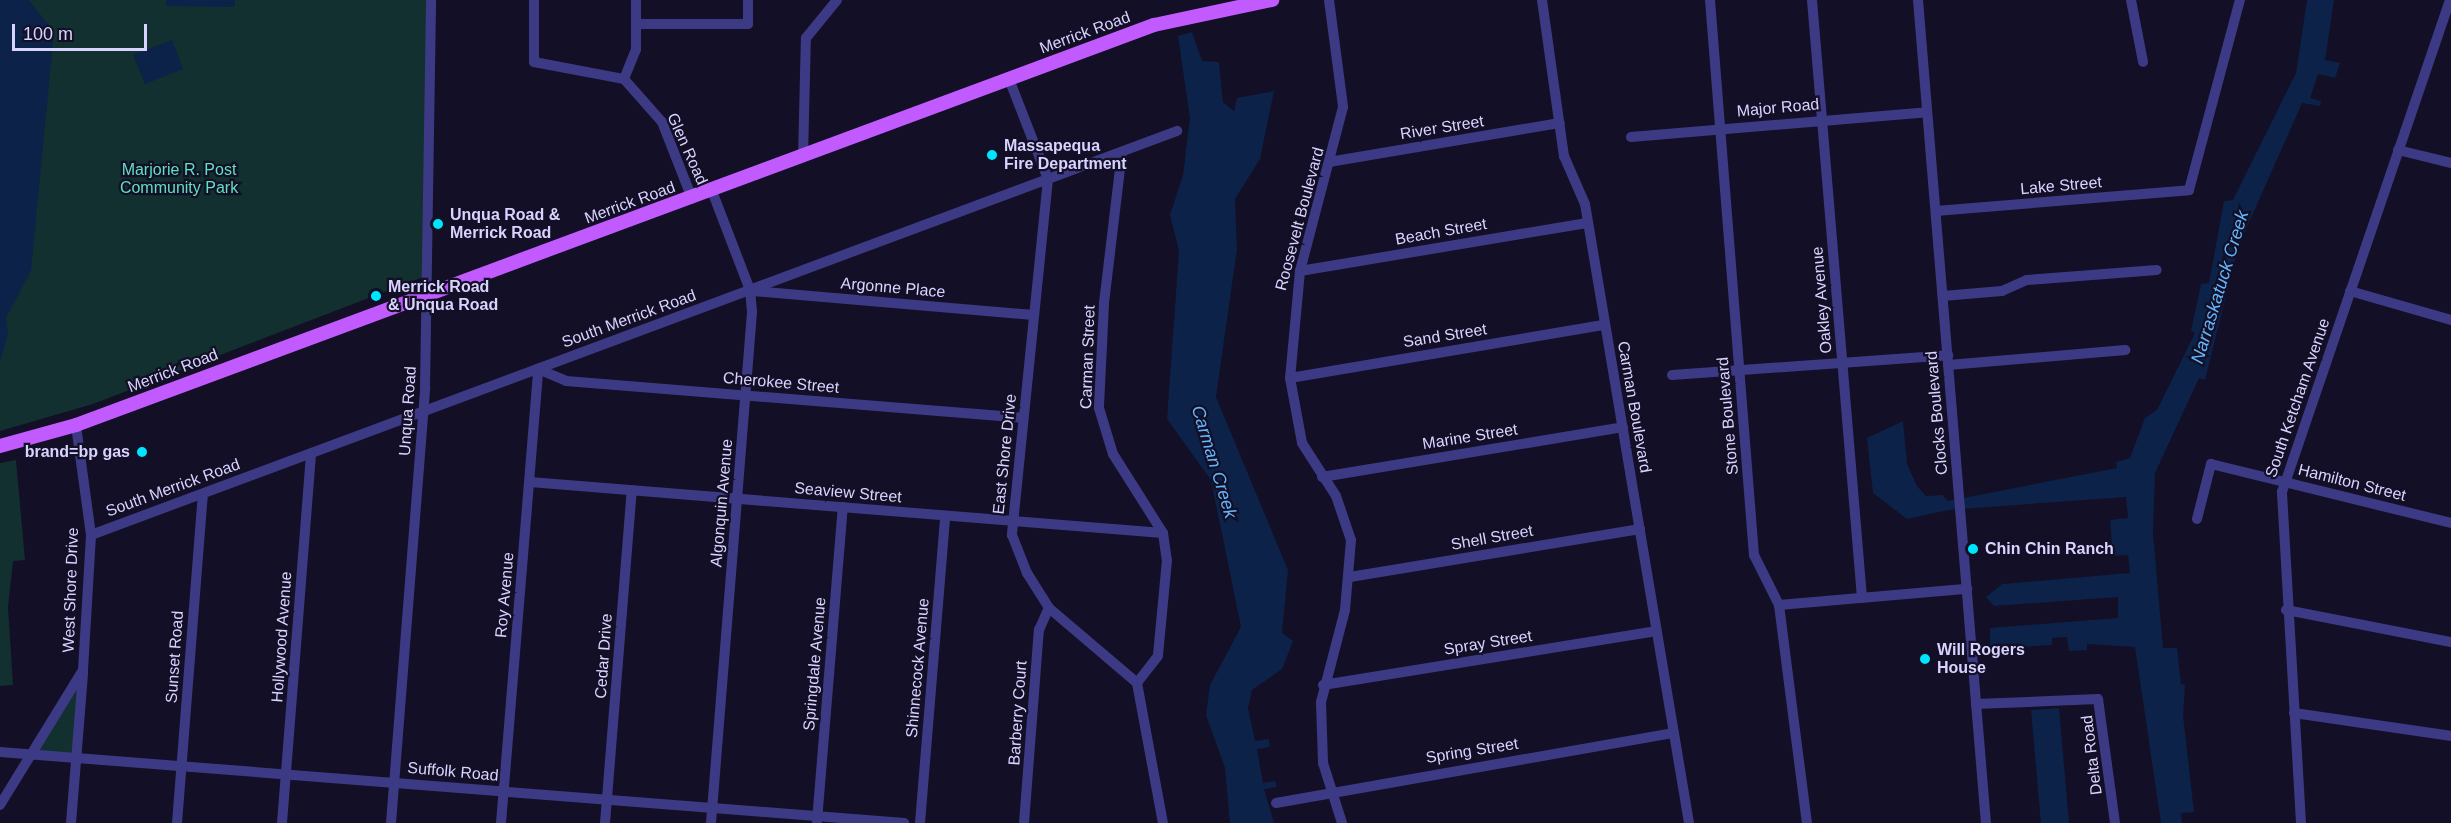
<!DOCTYPE html>
<html>
<head>
<meta charset="utf-8">
<style>
	body { margin:0 }
	#map { position:relative; width:2451px; height:823px; overflow:hidden; background:#130f26; font-family:Helvetica,sans-serif }
	div>[style] { position:absolute }
	[style*='--x'] { left:calc(var(--x)*1px); top:calc(var(--y)*1px); width:calc(var(--w)*1px); rotate:calc(var(--a)*1deg) }
	.green>* { inset:0; background:#12302f }
	.water>* { inset:0; background:#0c2248 }
	.minor>* { height:10px; margin:-5px; padding:0 5px; transform-origin:5px; border-radius:5px; background:#3d3a85 }
	.major>* { height:14px; margin:-7px; padding:0 7px; transform-origin:7px; border-radius:7px; background:#c25bff }
	.dots>* { width:16px; height:16px; translate:-50% -50%; box-sizing:border-box; border:3px solid #130f26; border-radius:50% }
	span { translate:-50% -50%; white-space:nowrap; text-align:center; line-height:1.15; -webkit-text-stroke:4.5px #130f26; paint-order:stroke }
	.street-label { font-size:16px; color:#d9d4ff }
	.poi-label { font-size:16px; color:#d9d4ff; font-weight:700 }
	.left { translate:0 -50%; text-align:left }
	.right { translate:-100% -50%; text-align:right }
	.park-label { font-size:16px; color:#5fe0c0 }
	.water-label { font-size:18px; color:#62b6ff; font-style:italic }
	.scale { position:absolute; left:12px; top:24px; width:135px; height:27px; box-sizing:border-box; border:3px solid #d9d4ff; border-top:0; padding-left:8px; font-size:18px; line-height:21px; white-space:nowrap; color:#d9d4ff; -webkit-text-stroke:4px #130f26; paint-order:stroke }
</style>
</head>
<body>
<div id="map">
	<div class="green">
		<div style="clip-path:polygon(0 0,428px 0,426px 276px,93px 404px,0 431px)"></div>
		<div style="clip-path:polygon(16px 460px,25px 560px,13px 561px,8px 607px,13px 685px,0 686px,0 463px)"></div>
		<div style="clip-path:polygon(81px 678px,75px 755px,35px 752px)"></div>
	</div>
	<div class="water">
		<div style="clip-path:polygon(0 0,29px 0,54px 32px,31px 271px,6px 318px,8px 334px,0 362px)"></div>
		<div style="clip-path:polygon(166px 0,235px 0,235px 7px,166px 6px)"></div>
		<div style="clip-path:polygon(2307px 0,2334px 0,2325px 60px,2340px 63px,2335px 78px,2318px 74px,2310px 98px,2321px 101px,2320px 106px,2302px 103px,2238px 247px,2205px 380px,2199px 378px,2155px 473px,2153px 533px,2163px 648px,2177px 648px,2181px 684px,2185px 685px,2183px 715px,2194px 812px,2181px 813px,2182px 823px,2161px 823px,2135px 647px,2087px 644px,2087px 650px,2069px 651px,2067px 637px,2052px 638px,2052px 645px,1990px 649px,1990px 628px,2118px 618px,2118px 597px,1994px 606px,1986px 597px,2002px 584px,2130px 573px,2128px 555px,2113px 556px,2110px 520px,2128px 518px,2126px 497px,1948px 510px,1907px 519px,1873px 493px,1867px 438px,1903px 421px,1907px 464px,1917px 486px,1926px 496px,1942px 495px,1948px 501px,2117px 468px,2116px 462px,2130px 458px,2145px 418px,2157px 410px,2195px 333px,2191px 331px,2201px 284px,2209px 283px,2224px 201px,2233px 200px,2296px 73px)"></div>
		<div style="clip-path:polygon(1192px 32px,1202px 61px,1219px 62px,1223px 102px,1234px 111px,1237px 98px,1274px 91px,1260px 159px,1235px 199px,1237px 249px,1216px 397px,1288px 570px,1282px 633px,1293px 641px,1282px 669px,1252px 690px,1248px 708px,1255px 741px,1269px 739px,1270px 747px,1257px 749px,1263px 783px,1275px 781px,1277px 787px,1264px 789px,1274px 823px,1230px 823px,1225px 768px,1206px 715px,1210px 685px,1241px 627px,1211px 480px,1167px 419px,1179px 251px,1170px 215px,1183px 175px,1190px 118px,1178px 36px)"></div>
		<div style="clip-path:polygon(172px 40px,183px 69px,145px 84px,133px 55px)"></div>
		<div style="clip-path:polygon(2059px 708px,2069px 823px,2041px 823px,2031px 710px)"></div>
	</div>
	<div class="minor">
		<div style="--x:534;--y:0;--w:62;--a:90"></div>
		<div style="--x:534;--y:62;--w:92;--a:10.7"></div>
		<div style="--x:624;--y:79;--w:57;--a:48.5"></div>
		<div style="--x:662;--y:122;--w:82;--a:68.5"></div>
		<div style="--x:1329;--y:0;--w:108;--a:82.5"></div>
		<div style="--x:1343;--y:107;--w:170;--a:104.7"></div>
		<div style="--x:1300;--y:271;--w:107;--a:95.3"></div>
		<div style="--x:1290;--y:378;--w:66;--a:79.5"></div>
		<div style="--x:1302;--y:443;--w:63;--a:57.3"></div>
		<div style="--x:1336;--y:496;--w:46;--a:71.2"></div>
		<div style="--x:1351;--y:540;--w:70;--a:94.9"></div>
		<div style="--x:1345;--y:610;--w:95;--a:104.6"></div>
		<div style="--x:1321;--y:702;--w:61;--a:88.1"></div>
		<div style="--x:1323;--y:763;--w:63;--a:72.4"></div>
		<div style="--x:1542;--y:0;--w:158;--a:82"></div>
		<div style="--x:1564;--y:156;--w:52;--a:66.4"></div>
		<div style="--x:1585;--y:204;--w:628;--a:80.46"></div>
		<div style="--x:1710;--y:0;--w:557;--a:85.47"></div>
		<div style="--x:1754;--y:555;--w:56;--a:63.4"></div>
		<div style="--x:1779;--y:605;--w:220;--a:82.7"></div>
		<div style="--x:1812;--y:0;--w:600;--a:85.22"></div>
		<div style="--x:1918;--y:0;--w:826;--a:85.28"></div>
		<div style="--x:2131;--y:0;--w:63;--a:79"></div>
		<div style="--x:636;--y:24;--w:112;--a:0"></div>
		<div style="--x:748;--y:24;--w:24;--a:-90"></div>
		<div style="--x:624;--y:79;--w:32;--a:-68"></div>
		<div style="--x:636;--y:49;--w:49;--a:-90"></div>
		<div style="--x:1009;--y:79;--w:107;--a:68.7"></div>
		<div style="--x:1048;--y:179;--w:358;--a:95.8"></div>
		<div style="--x:1012;--y:535;--w:41;--a:68.5"></div>
		<div style="--x:1027;--y:573;--w:41;--a:57.8"></div>
		<div style="--x:1049;--y:608;--w:116;--a:40.4"></div>
		<div style="--x:1137;--y:683;--w:142;--a:79.5"></div>
		<div style="--x:1631;--y:137;--w:297;--a:-4.8"></div>
		<div style="--x:2398;--y:150;--w:55;--a:13.8"></div>
		<div style="--x:1122;--y:152;--w:153;--a:96.8"></div>
		<div style="--x:1104;--y:304;--w:104;--a:92.8"></div>
		<div style="--x:1099;--y:408;--w:48;--a:73.1"></div>
		<div style="--x:1113;--y:454;--w:93;--a:57.7"></div>
		<div style="--x:1163;--y:533;--w:27;--a:82"></div>
		<div style="--x:1167;--y:560;--w:96;--a:95.4"></div>
		<div style="--x:1158;--y:656;--w:34;--a:128"></div>
		<div style="--x:803;--y:157;--w:119;--a:-88.6"></div>
		<div style="--x:806;--y:38;--w:49;--a:-50.8"></div>
		<div style="--x:1329;--y:162;--w:234;--a:-9.6"></div>
		<div style="--x:1936;--y:211;--w:254;--a:-4.7"></div>
		<div style="--x:2189;--y:190;--w:197;--a:-75"></div>
		<div style="--x:1300;--y:271;--w:291;--a:-9.5"></div>
		<div style="--x:753;--y:291;--w:282;--a:4.9"></div>
		<div style="--x:2350;--y:291;--w:105;--a:16"></div>
		<div style="--x:1943;--y:296;--w:59;--a:-4.8"></div>
		<div style="--x:2002;--y:291;--w:27;--a:-24"></div>
		<div style="--x:2027;--y:280;--w:130;--a:-4.4"></div>
		<div style="--x:1948;--y:365;--w:178;--a:-4.8"></div>
		<div style="--x:1672;--y:375;--w:277;--a:-4.1"></div>
		<div style="--x:1290;--y:378;--w:319;--a:-9.6"></div>
		<div style="--x:1322;--y:477;--w:305;--a:-9.4"></div>
		<div style="--x:530;--y:482;--w:635;--a:4.61"></div>
		<div style="--x:2197;--y:519;--w:57;--a:-75.7"></div>
		<div style="--x:2211;--y:464;--w:247;--a:13.8"></div>
		<div style="--x:91;--y:535;--w:1159;--a:-20.41"></div>
		<div style="--x:1350;--y:577;--w:294;--a:-9.4"></div>
		<div style="--x:1779;--y:605;--w:189;--a:-4.9"></div>
		<div style="--x:2286;--y:610;--w:168;--a:11"></div>
		<div style="--x:1323;--y:685;--w:338;--a:-9.2"></div>
		<div style="--x:1976;--y:704;--w:122;--a:-2.3"></div>
		<div style="--x:2098;--y:699;--w:125;--a:82.2"></div>
		<div style="--x:2294;--y:713;--w:159;--a:8.3"></div>
		<div style="--x:0;--y:752;--w:907;--a:4.49"></div>
		<div style="--x:1276;--y:803;--w:404;--a:-10"></div>
		<div style="--x:0;--y:805;--w:158;--a:-58.4"></div>
		<div style="--x:83;--y:670;--w:135;--a:-86.6"></div>
		<div style="--x:91;--y:535;--w:111;--a:-97.8"></div>
		<div style="--x:817;--y:821;--w:315;--a:-85.3"></div>
		<div style="--x:71;--y:823;--w:150;--a:-85.4"></div>
		<div style="--x:177;--y:823;--w:330;--a:-85.5"></div>
		<div style="--x:282;--y:823;--w:371;--a:-85.5"></div>
		<div style="--x:391;--y:823;--w:437;--a:-85.5"></div>
		<div style="--x:425;--y:387;--w:387;--a:-89.1"></div>
		<div style="--x:501;--y:823;--w:456;--a:-85.3"></div>
		<div style="--x:538;--y:369;--w:30;--a:23"></div>
		<div style="--x:566;--y:381;--w:458;--a:4.6"></div>
		<div style="--x:605;--y:823;--w:334;--a:-85.4"></div>
		<div style="--x:711;--y:823;--w:513;--a:-85.41"></div>
		<div style="--x:752;--y:312;--w:22;--a:-95"></div>
		<div style="--x:750;--y:290;--w:106;--a:-111"></div>
		<div style="--x:920;--y:823;--w:308;--a:-85.3"></div>
		<div style="--x:1024;--y:823;--w:194;--a:-85.6"></div>
		<div style="--x:1039;--y:630;--w:24;--a:-66"></div>
		<div style="--x:2301;--y:823;--w:332;--a:-93.3"></div>
		<div style="--x:2282;--y:492;--w:520;--a:-71.15"></div>
	</div>
	<div class="major">
		<div style="--x:0;--y:446;--w:79;--a:-15.4"></div>
		<div style="--x:76;--y:425;--w:1150;--a:-20.36"></div>
		<div style="--x:1154;--y:25;--w:121;--a:-12"></div>
	</div>
	<div class="dots">
		<div style="left:992px;top:155px;background:#00e5ff"></div>
		<div style="left:438px;top:224px;background:#00e5ff"></div>
		<div style="left:376px;top:296px;background:#00e5ff"></div>
		<div style="left:142px;top:452px;background:#00e5ff"></div>
		<div style="left:1973px;top:549px;background:#00e5ff"></div>
		<div style="left:1925px;top:659px;background:#00e5ff"></div>
	</div>
	<div class="street-label">
		<span style="left:1085px;top:33px;rotate:-20deg">Merrick Road</span>
		<span style="left:1778px;top:108px;rotate:-5deg">Major Road</span>
		<span style="left:1442px;top:128px;rotate:-9deg">River Street</span>
		<span style="left:687px;top:149px;rotate:66deg">Glen Road</span>
		<span style="left:2061px;top:186px;rotate:-5deg">Lake Street</span>
		<span style="left:630px;top:203px;rotate:-20deg">Merrick Road</span>
		<span style="left:1300px;top:219px;rotate:-75deg">Roosevelt Boulevard</span>
		<span style="left:1441px;top:232px;rotate:-10deg">Beach Street</span>
		<span style="left:893px;top:288px;rotate:5deg">Argonne Place</span>
		<span style="left:1822px;top:300px;rotate:-95deg">Oakley Avenue</span>
		<span style="left:629px;top:319px;rotate:-20deg">South Merrick Road</span>
		<span style="left:1445px;top:336px;rotate:-9deg">Sand Street</span>
		<span style="left:1088px;top:357px;rotate:-88deg">Carman Street</span>
		<span style="left:173px;top:371px;rotate:-21deg">Merrick Road</span>
		<span style="left:781px;top:383px;rotate:5deg">Cherokee Street</span>
		<span style="left:2298px;top:398px;rotate:-71deg">South Ketcham Avenue</span>
		<span style="left:1634px;top:407px;rotate:80deg">Carman Boulevard</span>
		<span style="left:408px;top:411px;rotate:-86deg">Unqua Road</span>
		<span style="left:1937px;top:413px;rotate:-95deg">Clocks Boulevard</span>
		<span style="left:1728px;top:416px;rotate:-95deg">Stone Boulevard</span>
		<span style="left:1470px;top:437px;rotate:-9deg">Marine Street</span>
		<span style="left:1005px;top:454px;rotate:-84deg">East Shore Drive</span>
		<span style="left:2352px;top:483px;rotate:14deg">Hamilton Street</span>
		<span style="left:173px;top:488px;rotate:-20deg">South Merrick Road</span>
		<span style="left:848px;top:493px;rotate:5deg">Seaview Street</span>
		<span style="left:722px;top:503px;rotate:-85deg">Algonquin Avenue</span>
		<span style="left:1492px;top:538px;rotate:-10deg">Shell Street</span>
		<span style="left:71px;top:590px;rotate:-88deg">West Shore Drive</span>
		<span style="left:505px;top:595px;rotate:-85deg">Roy Avenue</span>
		<span style="left:282px;top:637px;rotate:-86deg">Hollywood Avenue</span>
		<span style="left:1488px;top:643px;rotate:-9deg">Spray Street</span>
		<span style="left:604px;top:656px;rotate:-86deg">Cedar Drive</span>
		<span style="left:175px;top:657px;rotate:-86deg">Sunset Road</span>
		<span style="left:815px;top:664px;rotate:-85deg">Springdale Avenue</span>
		<span style="left:918px;top:668px;rotate:-85deg">Shinnecock Avenue</span>
		<span style="left:1018px;top:713px;rotate:-86deg">Barberry Court</span>
		<span style="left:1472px;top:751px;rotate:-9deg">Spring Street</span>
		<span style="left:2092px;top:755px;rotate:-97deg">Delta Road</span>
		<span style="left:453px;top:772px;rotate:5deg">Suffolk Road</span>
	</div>
	<div class="poi-label">
		<span class="left" style="left:1004px;top:155px">Massapequa<br>Fire Department</span>
		<span class="left" style="left:450px;top:224px">Unqua Road &amp;<br>Merrick Road</span>
		<span class="left" style="left:388px;top:296px">Merrick Road<br>&amp; Unqua Road</span>
		<span class="right" style="left:130px;top:452px">brand=bp gas</span>
		<span class="left" style="left:1985px;top:549px">Chin Chin Ranch</span>
		<span class="left" style="left:1937px;top:659px">Will Rogers<br>House</span>
	</div>
	<div class="park-label">
		<span style="left:179px;top:179px">Marjorie R. Post<br>Community Park</span>
	</div>
	<div class="water-label">
		<span style="left:2220px;top:287px;rotate:-73deg">Narraskatuck Creek</span>
		<span style="left:1214px;top:462px;rotate:73deg">Carman Creek</span>
	</div>
	<div class="scale">100 m</div>
</div>
</body>
</html>
